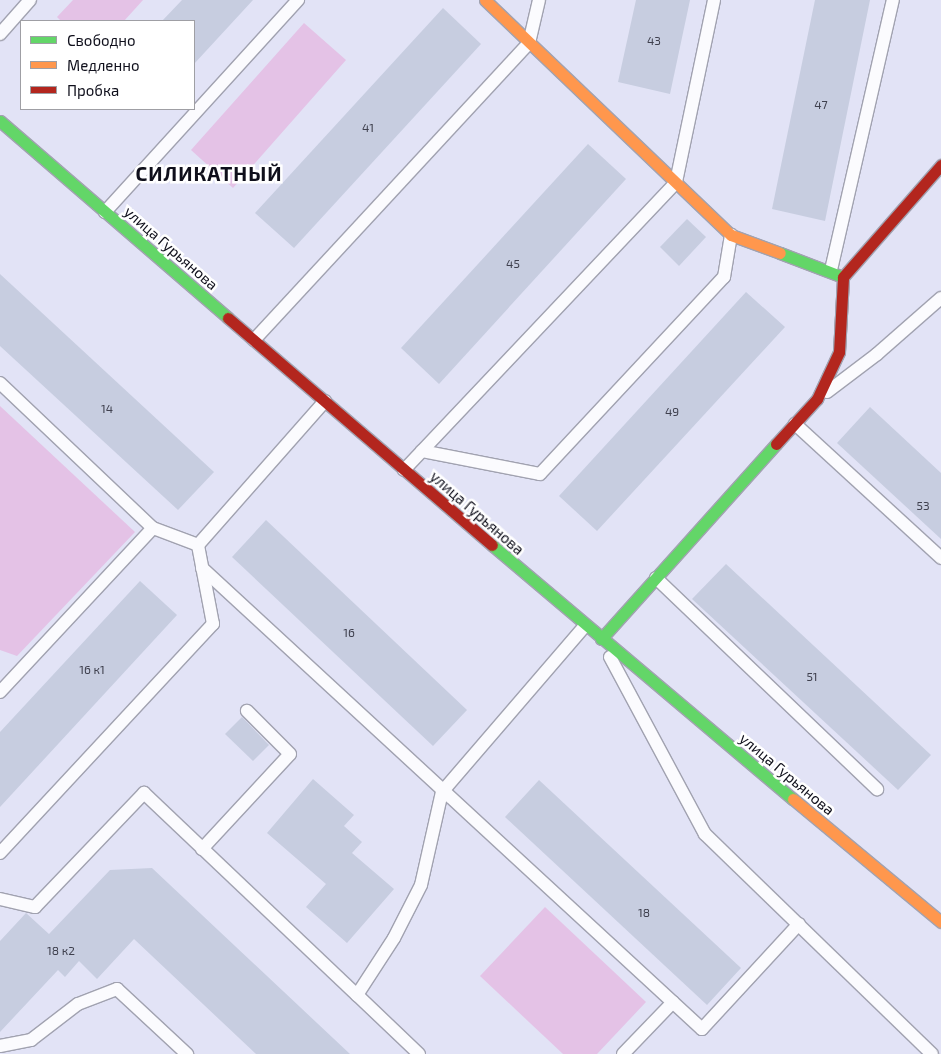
<!DOCTYPE html>
<html>
<head>
<meta charset="utf-8">
<style>
	body { margin:0 }
	#map { position:relative; width:941px; height:1054px; overflow:hidden; background:#e2e3f6; font-family:"Exo 2",sans-serif }
	div>[style] { position:absolute }
	[style*='--x'] { left:calc(var(--x)*1px); top:calc(var(--y)*1px); width:calc(var(--w)*1px); rotate:calc(var(--a)*1deg) }
	.green>* { inset:0; background:#e4c2e6 }
	.building>* { inset:0; background:#c7cde0 }
	.roads { filter:drop-shadow(1px 0 #a1a2b0) drop-shadow(-1px 0 #a1a2b0) drop-shadow(0 1px #a1a2b0) drop-shadow(0 -1px #a1a2b0) }
	.lane>* { height:12px; margin:-6px; padding:0 6px; transform-origin:6px; border-radius:6px; background:#fbfbfe }
	.fast>* { height:11px; margin:-5.5px; padding:0 5.5px; transform-origin:5.5px; border-radius:5.5px; background:#63d668 }
	.slow>* { height:11px; margin:-5.5px; padding:0 5.5px; transform-origin:5.5px; border-radius:5.5px; background:#ff974d }
	.jam>* { height:11px; margin:-5.5px; padding:0 5.5px; transform-origin:5.5px; border-radius:5.5px; background:#b3261e }
	span { translate:-50% -50%; white-space:nowrap; text-align:center; line-height:1.15; -webkit-text-stroke:5px #fff; paint-order:stroke }
	.number-label { font-size:12px; color:#3f404e }
	.number-label span { -webkit-text-stroke-width:0 }
	.street-label { font-size:15px; color:#0f0f1b }
	.district-label { font-size:20px; color:#0f0f1b; font-weight:700; letter-spacing:1px }
	.legend { position:absolute; left:20px; top:20px; width:175px; height:90px; box-sizing:border-box; background:#fff; border:1px solid #9f9fa4; margin:0; padding:6px 9px; list-style:none; font-size:15px; color:#0f0f1b }
	.legend li { display:flex; align-items:center; gap:10px; height:25px }
	.legend b { width:25px; border:1px solid #9f9fa4 }
</style>
</head>
<body>
<div id="map">
	<div class="green">
		<div style="clip-path:polygon(73px 0,143px 0,124px 21px,61px 21px,57px 17px)"></div>
		<div style="clip-path:polygon(304px 23px,346px 60px,233px 188px,191px 150px)"></div>
		<div style="clip-path:polygon(0 406px,135px 532px,17px 656px,0 650px)"></div>
		<div style="clip-path:polygon(545px 907px,646px 1002px,597px 1054px,563px 1054px,480px 976px)"></div>
	</div>
	<div class="building">
		<div style="clip-path:polygon(182px 0,253px 0,194px 64px,194px 21px,162px 21px)"></div>
		<div style="clip-path:polygon(636px 0,690px 0,670px 94px,618px 82px)"></div>
		<div style="clip-path:polygon(815px 0,870px 0,825px 221px,772px 209px)"></div>
		<div style="clip-path:polygon(443px 8px,481px 44px,294px 248px,255px 213px)"></div>
		<div style="clip-path:polygon(588px 144px,626px 179px,439px 384px,401px 348px)"></div>
		<div style="clip-path:polygon(687px 219px,706px 237px,679px 266px,660px 247px)"></div>
		<div style="clip-path:polygon(0 274px,214px 472px,178px 510px,0 346px)"></div>
		<div style="clip-path:polygon(746px 292px,785px 327px,597px 531px,559px 496px)"></div>
		<div style="clip-path:polygon(870px 407px,941px 473px,941px 539px,837px 443px)"></div>
		<div style="clip-path:polygon(266px 520px,467px 710px,433px 746px,232px 557px)"></div>
		<div style="clip-path:polygon(726px 564px,931px 755px,898px 790px,692px 599px)"></div>
		<div style="clip-path:polygon(140px 581px,177px 615px,0 807px,0 732px)"></div>
		<div style="clip-path:polygon(242px 717px,269px 745px,253px 761px,225px 734px)"></div>
		<div style="clip-path:polygon(313px 779px,354px 815px,344px 826px,362px 842px,352px 853px,394px 889px,347px 943px,306px 907px,326px 884px,267px 833px)"></div>
		<div style="clip-path:polygon(539px 780px,741px 968px,707px 1005px,505px 817px)"></div>
		<div style="clip-path:polygon(152px 868px,350px 1054px,256px 1054px,134px 939px,97px 979px,79px 961px,65px 977px,58px 970px,0 1032px,0 941px,26px 913px,49px 934px,110px 870px)"></div>
	</div>
	<div class="roads">
		<div class="lane">
			<div style="--x:0;--y:34;--w:45;--a:-48.6"></div>
			<div style="--x:105;--y:212;--w:287;--a:-47.7"></div>
			<div style="--x:831;--y:270;--w:277;--a:-77.1"></div>
			<div style="--x:254;--y:340;--w:405;--a:-47.2"></div>
			<div style="--x:529;--y:43;--w:44;--a:-76.9"></div>
			<div style="--x:0;--y:383;--w:211;--a:43.5"></div>
			<div style="--x:153;--y:528;--w:48;--a:20.7"></div>
			<div style="--x:198;--y:545;--w:192;--a:-48.6"></div>
			<div style="--x:827;--y:392;--w:63;--a:-37.2"></div>
			<div style="--x:877;--y:354;--w:85;--a:-41.2"></div>
			<div style="--x:795;--y:424;--w:198;--a:42.5"></div>
			<div style="--x:422;--y:451;--w:120;--a:11"></div>
			<div style="--x:540;--y:474;--w:270;--a:-47"></div>
			<div style="--x:724;--y:277;--w:43;--a:-80.5"></div>
			<div style="--x:404;--y:470;--w:396;--a:-46.6"></div>
			<div style="--x:676;--y:182;--w:186;--a:-78.2"></div>
			<div style="--x:202;--y:568;--w:680;--a:42.68"></div>
			<div style="--x:702;--y:1029;--w:143;--a:-47.3"></div>
			<div style="--x:656;--y:578;--w:306;--a:43.7"></div>
			<div style="--x:610;--y:657;--w:201;--a:61.8"></div>
			<div style="--x:705;--y:834;--w:316;--a:44.1"></div>
			<div style="--x:0;--y:692;--w:224;--a:-47"></div>
			<div style="--x:202;--y:849;--w:129;--a:-47.2"></div>
			<div style="--x:290;--y:754;--w:61;--a:-135"></div>
			<div style="--x:0;--y:853;--w:313;--a:-47.1"></div>
			<div style="--x:213;--y:624;--w:80;--a:-100.8"></div>
			<div style="--x:0;--y:899;--w:36;--a:13"></div>
			<div style="--x:35;--y:907;--w:158;--a:-46.3"></div>
			<div style="--x:144;--y:793;--w:294;--a:43.5"></div>
			<div style="--x:0;--y:1046;--w:32;--a:-11"></div>
			<div style="--x:31;--y:1040;--w:59;--a:-37.5"></div>
			<div style="--x:78;--y:1004;--w:42;--a:-21"></div>
			<div style="--x:117;--y:989;--w:96;--a:42.9"></div>
			<div style="--x:419;--y:1054;--w:86;--a:-136.4"></div>
			<div style="--x:357;--y:995;--w:68;--a:-57"></div>
			<div style="--x:394;--y:938;--w:59;--a:-63"></div>
			<div style="--x:421;--y:885;--w:95;--a:-77.3"></div>
			<div style="--x:442;--y:792;--w:219;--a:-49.3"></div>
			<div style="--x:623;--y:1054;--w:72;--a:-46.1"></div>
		</div>
		<div class="fast">
			<div style="--x:0;--y:121;--w:301;--a:40.8"></div>
			<div style="--x:780;--y:253;--w:67;--a:20.9"></div>
			<div style="--x:492;--y:545;--w:394;--a:40.2"></div>
			<div style="--x:601;--y:639;--w:262;--a:-48.1"></div>
		</div>
		<div class="slow">
			<div style="--x:485;--y:0;--w:340;--a:43.7"></div>
			<div style="--x:731;--y:235;--w:52;--a:20.2"></div>
			<div style="--x:793;--y:799;--w:192;--a:39.7"></div>
		</div>
		<div class="jam">
			<div style="--x:228;--y:318;--w:348;--a:40.7"></div>
			<div style="--x:776;--y:444;--w:61;--a:-47.7"></div>
			<div style="--x:817;--y:399;--w:52;--a:-64.9"></div>
			<div style="--x:839;--y:352;--w:75;--a:-86.9"></div>
			<div style="--x:843;--y:277;--w:149;--a:-48.8"></div>
		</div>
	</div>
	<div class="number-label">
		<span style="left:654px;top:41px">43</span>
		<span style="left:821px;top:105px">47</span>
		<span style="left:368px;top:128px">41</span>
		<span style="left:513px;top:264px">45</span>
		<span style="left:107px;top:409px">14</span>
		<span style="left:672px;top:412px">49</span>
		<span style="left:923px;top:506px">53</span>
		<span style="left:349px;top:633px">16</span>
		<span style="left:92px;top:670px">16 к1</span>
		<span style="left:812px;top:677px">51</span>
		<span style="left:644px;top:913px">18</span>
		<span style="left:61px;top:951px">18 к2</span>
	</div>
	<div class="street-label">
		<span style="left:171px;top:248px;rotate:41deg">улица Гурьянова</span>
		<span style="left:477px;top:513px;rotate:41deg">улица Гурьянова</span>
		<span style="left:787px;top:774px;rotate:40deg">улица Гурьянова</span>
	</div>
	<div class="district-label">
		<span style="left:209px;top:173px">СИЛИКАТНЫЙ</span>
	</div>
	<ul class="legend">
	<li><b style="height:6px;background:#63d668"></b>Свободно</li>
	<li><b style="height:6px;background:#ff974d"></b>Медленно</li>
	<li><b style="height:6px;background:#b3261e"></b>Пробка</li>
	</ul>
</div>
</body>
</html>
